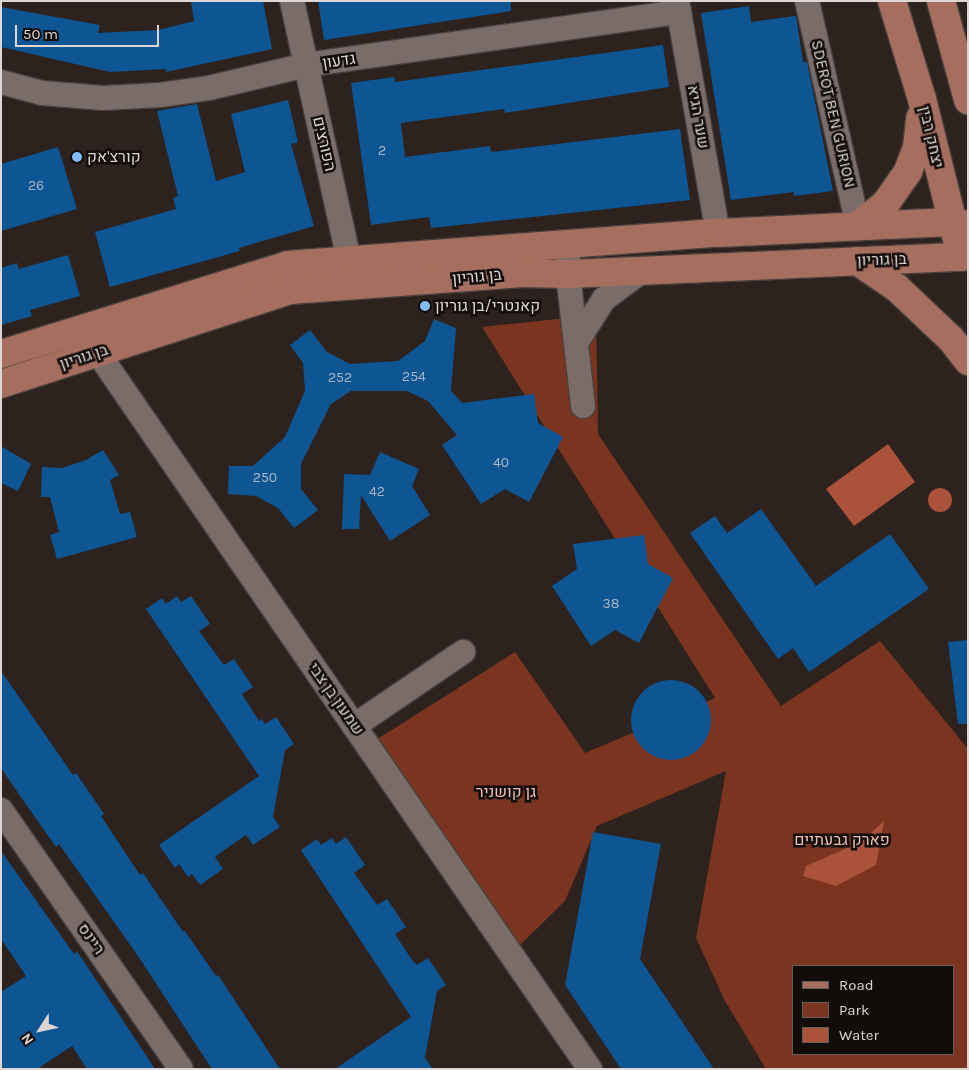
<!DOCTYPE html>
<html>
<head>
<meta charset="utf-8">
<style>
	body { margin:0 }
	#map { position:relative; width:969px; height:1070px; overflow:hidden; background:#2d221e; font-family:Karla,Heebo,sans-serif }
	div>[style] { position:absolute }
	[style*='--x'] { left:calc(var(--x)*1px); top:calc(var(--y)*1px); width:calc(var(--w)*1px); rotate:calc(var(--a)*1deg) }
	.green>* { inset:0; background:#7a3420 }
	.water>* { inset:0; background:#aa533a }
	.round { border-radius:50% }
	.building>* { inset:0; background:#0e5593 }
	.roads { filter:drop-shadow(1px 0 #49403d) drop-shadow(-1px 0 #49403d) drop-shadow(0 1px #49403d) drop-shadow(0 -1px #49403d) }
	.minor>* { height:24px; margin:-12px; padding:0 12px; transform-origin:12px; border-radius:12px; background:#7a6c68 }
	.major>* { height:28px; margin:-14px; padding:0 14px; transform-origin:14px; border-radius:14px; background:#a56e5e }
	.dots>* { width:14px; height:14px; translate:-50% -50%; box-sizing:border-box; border:2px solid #120c0b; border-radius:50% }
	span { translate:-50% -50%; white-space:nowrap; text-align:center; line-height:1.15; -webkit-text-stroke:5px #120c0b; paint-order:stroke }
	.number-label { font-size:14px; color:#aab6c3 }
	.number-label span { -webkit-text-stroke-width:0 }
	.street-label { font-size:16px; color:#ded6d3 }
	.poi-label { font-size:16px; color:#ded6d3 }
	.left { translate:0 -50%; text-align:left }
	.park-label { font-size:16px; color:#efbeb0 }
	.frame { position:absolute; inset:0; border:2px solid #ded6d3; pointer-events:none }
	.legend { position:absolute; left:792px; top:965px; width:162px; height:90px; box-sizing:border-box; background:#120c0b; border:1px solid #645d5b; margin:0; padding:6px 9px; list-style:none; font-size:15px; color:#ded6d3 }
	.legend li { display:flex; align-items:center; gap:10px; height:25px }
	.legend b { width:25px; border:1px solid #645d5b }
	.north { position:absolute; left:15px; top:1005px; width:50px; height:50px; -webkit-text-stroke:4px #120c0b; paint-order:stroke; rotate:235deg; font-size:14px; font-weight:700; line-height:20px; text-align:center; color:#ded6d3 }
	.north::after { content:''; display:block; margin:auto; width:18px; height:22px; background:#ded6d3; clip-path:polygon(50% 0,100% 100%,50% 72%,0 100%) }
	.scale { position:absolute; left:15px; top:25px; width:144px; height:22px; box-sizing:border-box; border:2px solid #ded6d3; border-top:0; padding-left:6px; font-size:15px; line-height:18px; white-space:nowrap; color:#ded6d3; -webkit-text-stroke:4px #120c0b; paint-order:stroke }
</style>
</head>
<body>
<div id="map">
	<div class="green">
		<div style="clip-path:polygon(evenodd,596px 315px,598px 434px,781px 706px,880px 641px,968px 749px,968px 1069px,766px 1069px,725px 1001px,696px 938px,726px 771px,597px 826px,565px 901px,512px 953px,368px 745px,515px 652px,585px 753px,715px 698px,482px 327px,596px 315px,793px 966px,953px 966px,953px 1054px,793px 1054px,793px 966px)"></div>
	</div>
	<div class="water">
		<div style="clip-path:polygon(888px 444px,915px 482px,854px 526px,826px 489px)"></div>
		<div class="round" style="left:928px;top:488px;width:24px;height:24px"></div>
		<div style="clip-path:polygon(884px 821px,876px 865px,836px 886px,803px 876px,806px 866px,861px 842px)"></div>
	</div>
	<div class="building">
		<div style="clip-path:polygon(191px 1px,263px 1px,272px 49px,166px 72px,166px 69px,110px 72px,1px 47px,1px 7px,100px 25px,98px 33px,158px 30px,194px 21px)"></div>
		<div style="clip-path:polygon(318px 1px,511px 1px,511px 11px,324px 40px)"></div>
		<div style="clip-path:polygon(749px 6px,751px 22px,796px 16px,803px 62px,807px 62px,833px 191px,794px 196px,794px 192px,731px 200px,701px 13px)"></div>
		<div style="clip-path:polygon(663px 45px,669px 87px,505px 113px,504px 109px,401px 123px,405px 157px,490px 146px,491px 152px,680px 129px,690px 200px,431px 228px,429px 217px,371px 225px,351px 83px,394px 77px,395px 82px)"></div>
		<div style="clip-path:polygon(288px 100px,298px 142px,291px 144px,314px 226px,239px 248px,240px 251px,110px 287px,95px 232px,176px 209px,173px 198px,178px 196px,157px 111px,197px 104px,216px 181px,245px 172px,231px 114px)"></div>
		<div style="clip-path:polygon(58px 147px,77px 209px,1px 231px,1px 164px)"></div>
		<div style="clip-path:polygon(68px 255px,80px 296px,30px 310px,32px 316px,1px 325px,1px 268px,17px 263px,19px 269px)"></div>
		<div style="clip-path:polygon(434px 319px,456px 328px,451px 391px,462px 403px,534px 394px,538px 423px,563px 437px,529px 502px,505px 489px,481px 504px,442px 445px,457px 435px,428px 401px,407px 391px,351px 391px,331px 404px,301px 464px,301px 489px,318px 510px,294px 528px,278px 508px,256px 496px,228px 494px,229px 466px,253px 466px,285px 437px,305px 391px,303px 363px,290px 345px,310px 330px,327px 352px,350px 364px,398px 361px,425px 341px)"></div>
		<div style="clip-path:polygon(1px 446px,31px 464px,18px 491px,1px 483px)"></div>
		<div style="clip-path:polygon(103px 450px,119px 475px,110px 480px,120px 514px,130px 512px,137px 537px,57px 559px,50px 535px,59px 532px,50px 497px,41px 497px,42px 467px,62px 468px,86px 460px)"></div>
		<div style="clip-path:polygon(380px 452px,419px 469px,412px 486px,430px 515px,390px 541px,361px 495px,359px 529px,342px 529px,344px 474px,370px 475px)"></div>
		<div style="clip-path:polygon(761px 509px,816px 586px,890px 534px,929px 589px,809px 672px,793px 648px,778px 659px,690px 533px,715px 516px,727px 533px)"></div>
		<div style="clip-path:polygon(644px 535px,648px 564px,673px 578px,639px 643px,615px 630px,591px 646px,552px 586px,577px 569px,573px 544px)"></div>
		<div style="clip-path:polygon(177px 596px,181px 602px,191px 596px,210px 624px,199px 631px,224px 665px,234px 659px,253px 687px,242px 694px,259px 721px,262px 719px,265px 724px,276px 717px,294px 744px,285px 750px,273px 817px,280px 827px,253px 845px,246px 835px,220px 853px,215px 857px,223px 869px,200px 885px,192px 874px,188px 877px,179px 864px,175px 868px,159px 845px,259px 776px,146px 609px,162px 598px,166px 604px)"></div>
		<div style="clip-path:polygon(968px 640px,968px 724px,958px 724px,948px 642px)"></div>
		<div style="clip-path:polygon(1px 671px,73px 775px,76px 773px,104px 814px,101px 816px,140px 875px,143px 873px,183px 932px,185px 931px,216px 976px,218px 975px,280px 1069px,212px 1069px,136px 953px,59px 844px,56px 847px,23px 800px,1px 768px)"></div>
		<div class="round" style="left:631px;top:680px;width:80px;height:80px"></div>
		<div style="clip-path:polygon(593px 832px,661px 844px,640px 959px,714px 1069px,621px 1069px,565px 985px)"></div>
		<div style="clip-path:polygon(346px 837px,365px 865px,354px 873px,377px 905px,387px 899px,406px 927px,395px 934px,412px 960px,417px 965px,428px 958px,446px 985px,437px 991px,425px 1058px,433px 1069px,335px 1069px,411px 1017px,301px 850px,317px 839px,321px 845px,332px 838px,336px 844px)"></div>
		<div style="clip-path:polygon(1px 851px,74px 954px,77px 951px,155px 1069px,87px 1069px,72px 1046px,37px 1069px,1px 1069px,1px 992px,26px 976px,1px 939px)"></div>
	</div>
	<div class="roads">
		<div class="minor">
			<div style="--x:292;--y:1;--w:284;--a:77.6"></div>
			<div style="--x:677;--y:1;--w:236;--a:80"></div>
			<div style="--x:807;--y:1;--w:231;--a:77.2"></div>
			<div style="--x:1;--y:82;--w:42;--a:15"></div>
			<div style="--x:42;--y:93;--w:61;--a:4.7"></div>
			<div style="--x:103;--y:98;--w:57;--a:-3"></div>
			<div style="--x:160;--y:95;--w:49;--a:-8.1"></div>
			<div style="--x:209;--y:88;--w:100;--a:-13.3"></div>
			<div style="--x:306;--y:65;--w:377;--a:-8.1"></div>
			<div style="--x:568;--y:245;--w:29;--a:90"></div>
			<div style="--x:568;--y:274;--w:133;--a:83.5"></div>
			<div style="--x:92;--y:337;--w:17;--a:69"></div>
			<div style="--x:98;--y:353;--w:869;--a:55.51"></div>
			<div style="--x:576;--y:343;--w:52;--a:-57.5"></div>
			<div style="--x:604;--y:299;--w:47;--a:-36.4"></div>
			<div style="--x:354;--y:726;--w:132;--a:-34.2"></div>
			<div style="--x:1;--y:810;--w:315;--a:55.2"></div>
		</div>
		<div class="major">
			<div style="--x:892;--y:1;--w:102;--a:73"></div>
			<div style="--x:922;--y:99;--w:144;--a:76"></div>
			<div style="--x:941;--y:1;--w:103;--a:74.7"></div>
			<div style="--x:858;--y:226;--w:36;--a:-39"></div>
			<div style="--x:886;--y:203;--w:39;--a:-55"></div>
			<div style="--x:908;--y:171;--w:25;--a:-69"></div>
			<div style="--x:917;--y:148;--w:30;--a:-84"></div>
			<div style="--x:857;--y:261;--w:48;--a:34"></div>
			<div style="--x:897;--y:288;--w:74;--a:43.4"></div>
			<div style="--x:951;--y:339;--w:28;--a:52"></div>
			<div style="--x:1;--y:354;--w:300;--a:-17.2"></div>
			<div style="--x:288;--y:265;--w:431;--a:-4.3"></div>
			<div style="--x:718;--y:233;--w:233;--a:-2.7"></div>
			<div style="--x:951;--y:222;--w:17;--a:10"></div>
			<div style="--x:1;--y:384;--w:304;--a:-18"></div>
			<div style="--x:290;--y:290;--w:233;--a:-4.2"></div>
			<div style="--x:522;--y:273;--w:46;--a:1.2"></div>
			<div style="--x:568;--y:274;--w:394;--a:-2.5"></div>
			<div style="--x:962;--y:257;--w:7;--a:-34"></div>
		</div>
	</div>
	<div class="dots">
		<div style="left:77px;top:157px;background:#82bcfa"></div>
		<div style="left:425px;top:306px;background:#82bcfa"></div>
	</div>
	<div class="number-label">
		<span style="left:382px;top:151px">2</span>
		<span style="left:36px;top:186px">26</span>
		<span style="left:414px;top:377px">254</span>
		<span style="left:340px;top:378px">252</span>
		<span style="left:501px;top:463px">40</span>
		<span style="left:265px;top:478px">250</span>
		<span style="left:377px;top:492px">42</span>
		<span style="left:611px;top:604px">38</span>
	</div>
	<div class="street-label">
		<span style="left:339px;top:61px;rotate:-8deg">גדעון</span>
		<span style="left:833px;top:114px;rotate:77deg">SDEROT BEN GURION</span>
		<span style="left:698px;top:117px;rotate:80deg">שער הגיא</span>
		<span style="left:931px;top:137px;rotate:77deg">יצחק רבין</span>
		<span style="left:324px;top:144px;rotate:77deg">הפורצים</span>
		<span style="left:882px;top:260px;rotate:-2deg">בן גוריון</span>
		<span style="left:477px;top:277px;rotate:-5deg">בן גוריון</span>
		<span style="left:84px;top:357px;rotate:-18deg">בן גוריון</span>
		<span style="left:336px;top:699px;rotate:55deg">שמעון בן צבי</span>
		<span style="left:91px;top:939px;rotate:55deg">ריינס</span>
	</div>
	<div class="poi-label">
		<span class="left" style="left:87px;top:157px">קורצ'אק</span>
		<span class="left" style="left:435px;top:306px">קאנטרי/בן גוריון</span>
	</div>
	<div class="park-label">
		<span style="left:506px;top:792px">גן קושניר</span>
		<span style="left:842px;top:840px">פארק גבעתיים</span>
	</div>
	<div class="frame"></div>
	<ul class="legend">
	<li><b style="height:6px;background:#a56e5e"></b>Road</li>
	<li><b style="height:14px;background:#7a3420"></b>Park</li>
	<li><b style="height:14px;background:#aa533a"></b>Water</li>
	</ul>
	<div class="north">N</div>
	<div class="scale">50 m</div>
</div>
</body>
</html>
